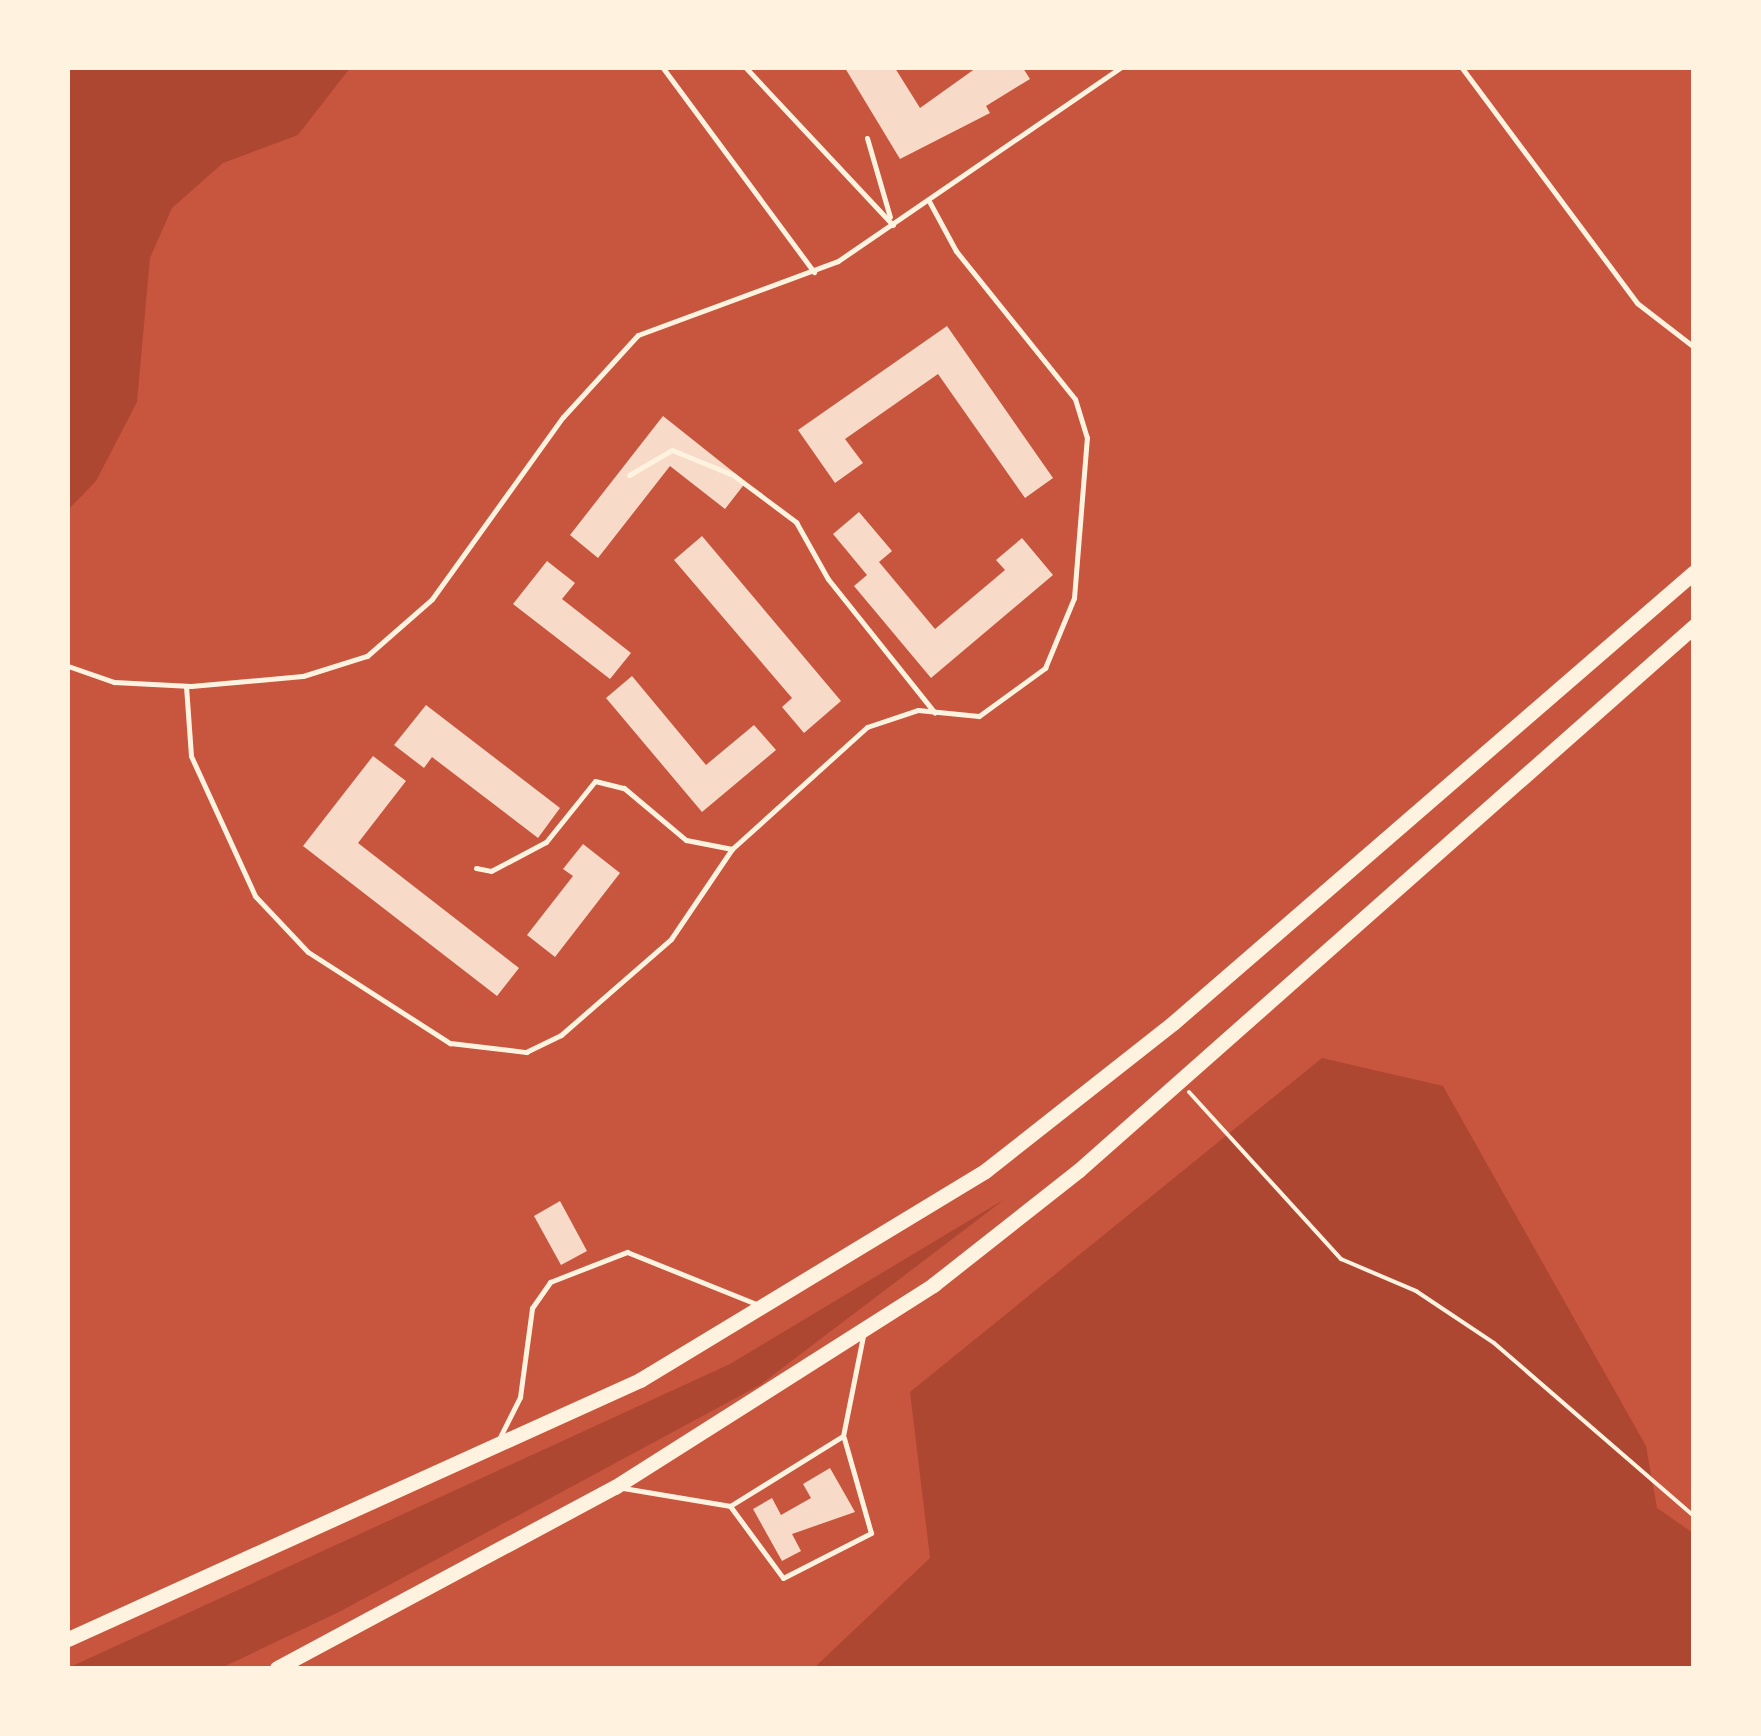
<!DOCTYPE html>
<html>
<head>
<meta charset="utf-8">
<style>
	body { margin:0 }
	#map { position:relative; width:1761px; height:1736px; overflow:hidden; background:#c8553d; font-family:Arial,sans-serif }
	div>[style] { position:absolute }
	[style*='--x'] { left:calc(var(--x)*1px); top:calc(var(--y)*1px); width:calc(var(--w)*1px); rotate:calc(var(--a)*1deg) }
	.green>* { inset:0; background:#ae4732 }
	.building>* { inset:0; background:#f7dbc8 }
	.path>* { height:4px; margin:-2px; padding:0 2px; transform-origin:2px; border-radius:2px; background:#fff3e0 }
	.service>* { height:5px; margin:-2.5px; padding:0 2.5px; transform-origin:2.5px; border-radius:2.5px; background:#fff3e0 }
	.primary>* { height:15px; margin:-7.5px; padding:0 7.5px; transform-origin:7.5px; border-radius:7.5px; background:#fff3e0 }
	span { translate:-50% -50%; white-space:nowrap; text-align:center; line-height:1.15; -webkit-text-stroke:8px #fff3e0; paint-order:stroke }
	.frame { position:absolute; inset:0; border:70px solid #fff3e0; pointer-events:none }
</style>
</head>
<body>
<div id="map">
	<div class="green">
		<div style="clip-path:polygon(68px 68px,350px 68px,298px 135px,223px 163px,172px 208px,150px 258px,137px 402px,96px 481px,68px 510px)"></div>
		<div style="clip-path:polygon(1322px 1058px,1443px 1086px,1646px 1446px,1657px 1508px,1693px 1533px,1693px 1668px,814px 1668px,930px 1558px,910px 1392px)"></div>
		<div style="clip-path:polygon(1005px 1199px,760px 1385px,339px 1612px,221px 1668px,68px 1668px,730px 1364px)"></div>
	</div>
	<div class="building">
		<div style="clip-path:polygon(845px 68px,895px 68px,920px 108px,976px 68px,1023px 68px,1030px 79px,986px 106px,990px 113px,900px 159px)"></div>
		<div style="clip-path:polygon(947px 326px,1053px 478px,1025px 498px,938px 374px,845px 439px,863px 463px,835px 483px,798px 430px)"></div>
		<div style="clip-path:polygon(663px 416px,746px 482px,725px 509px,670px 466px,598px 558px,570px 535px)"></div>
		<div style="clip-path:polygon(859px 512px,892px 551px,879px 562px,935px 629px,1005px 570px,996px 560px,1022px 538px,1053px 575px,931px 678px,854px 586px,867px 575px,833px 534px)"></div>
		<div style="clip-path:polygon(702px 536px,841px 701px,804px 733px,782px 707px,792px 698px,674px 560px)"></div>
		<div style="clip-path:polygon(547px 561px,575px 583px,562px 599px,631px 653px,610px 679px,513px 604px)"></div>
		<div style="clip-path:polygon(632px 676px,706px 765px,754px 725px,776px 750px,702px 812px,606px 698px)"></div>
		<div style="clip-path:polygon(426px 705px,560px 808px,538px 838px,432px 757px,424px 768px,394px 745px)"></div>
		<div style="clip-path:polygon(373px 756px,406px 781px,358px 843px,519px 968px,497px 996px,303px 846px)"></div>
		<div style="clip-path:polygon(583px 844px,620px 873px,555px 957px,527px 935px,573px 876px,563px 869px)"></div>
		<div style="clip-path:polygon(560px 1201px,587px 1251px,561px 1265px,534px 1216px)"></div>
		<div style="clip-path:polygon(830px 1468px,855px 1512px,792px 1534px,801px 1551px,782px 1561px,753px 1509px,772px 1498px,781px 1515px,811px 1498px,803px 1484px)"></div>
	</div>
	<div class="path">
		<div style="--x:1189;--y:1092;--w:226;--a:47.7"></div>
		<div style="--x:1341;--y:1259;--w:82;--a:23.1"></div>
		<div style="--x:1416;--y:1291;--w:94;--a:33.7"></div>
		<div style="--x:1494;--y:1343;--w:264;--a:40.9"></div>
	</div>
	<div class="service">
		<div style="--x:663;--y:68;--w:254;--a:53.5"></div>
		<div style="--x:746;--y:68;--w:215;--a:46.9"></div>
		<div style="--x:1462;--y:68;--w:293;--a:53.3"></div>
		<div style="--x:1637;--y:303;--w:72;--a:37.7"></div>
		<div style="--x:867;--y:138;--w:82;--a:73.8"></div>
		<div style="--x:629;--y:475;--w:50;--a:-30.2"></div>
		<div style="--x:672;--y:450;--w:66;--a:22.3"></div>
		<div style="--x:733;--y:475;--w:79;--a:36.7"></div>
		<div style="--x:796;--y:522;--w:65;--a:60.7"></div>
		<div style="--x:828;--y:579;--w:171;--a:51.4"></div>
		<div style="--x:68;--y:666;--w:49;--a:19.2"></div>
		<div style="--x:114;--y:682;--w:77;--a:3"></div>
		<div style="--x:191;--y:686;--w:112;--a:-5.1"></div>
		<div style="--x:303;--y:676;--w:67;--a:-17.4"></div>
		<div style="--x:367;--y:656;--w:86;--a:-41.2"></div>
		<div style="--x:432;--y:599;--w:224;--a:-54.3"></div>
		<div style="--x:563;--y:417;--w:111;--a:-47.6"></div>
		<div style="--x:638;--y:335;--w:213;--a:-20.3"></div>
		<div style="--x:838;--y:261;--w:342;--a:-34.4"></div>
		<div style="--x:186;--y:686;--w:70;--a:85.9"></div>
		<div style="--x:191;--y:756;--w:154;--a:65.4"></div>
		<div style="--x:255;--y:896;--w:77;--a:46.6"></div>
		<div style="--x:308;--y:952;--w:169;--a:32.7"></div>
		<div style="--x:450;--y:1043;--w:77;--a:6.8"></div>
		<div style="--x:526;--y:1052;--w:39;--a:-26"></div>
		<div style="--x:561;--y:1035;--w:146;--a:-41.1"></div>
		<div style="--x:671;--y:939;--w:109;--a:-55.9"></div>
		<div style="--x:476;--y:868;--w:15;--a:11"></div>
		<div style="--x:491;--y:871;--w:62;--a:-27.8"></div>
		<div style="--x:546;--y:842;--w:78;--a:-51.2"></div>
		<div style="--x:595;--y:781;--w:30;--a:14"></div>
		<div style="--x:624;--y:788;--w:81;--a:40"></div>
		<div style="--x:686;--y:840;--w:47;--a:11.1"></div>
		<div style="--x:732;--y:849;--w:182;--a:-42.1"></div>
		<div style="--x:867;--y:727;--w:54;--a:-18.4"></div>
		<div style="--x:918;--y:710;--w:61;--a:5.6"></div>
		<div style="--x:979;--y:716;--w:82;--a:-36"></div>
		<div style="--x:1045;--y:668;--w:76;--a:-67.5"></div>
		<div style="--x:1074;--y:598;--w:161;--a:-85.4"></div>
		<div style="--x:1087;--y:438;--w:41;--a:-107.1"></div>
		<div style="--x:1075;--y:399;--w:190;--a:-128.8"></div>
		<div style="--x:956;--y:251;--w:57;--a:-118.4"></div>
		<div style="--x:500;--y:1437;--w:45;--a:-63.4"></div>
		<div style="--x:520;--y:1397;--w:90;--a:-82.3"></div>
		<div style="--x:532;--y:1308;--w:32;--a:-55"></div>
		<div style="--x:550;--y:1282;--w:83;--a:-21.3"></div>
		<div style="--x:627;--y:1252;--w:142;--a:21.9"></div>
		<div style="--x:623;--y:1488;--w:109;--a:9.5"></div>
		<div style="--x:730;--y:1506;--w:133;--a:-31.8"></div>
		<div style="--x:843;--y:1436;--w:102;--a:-78.7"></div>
		<div style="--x:730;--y:1506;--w:89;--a:53.6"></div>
		<div style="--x:783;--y:1578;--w:99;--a:-27.1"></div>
		<div style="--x:871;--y:1533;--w:99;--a:-105.9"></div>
	</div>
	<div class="primary">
		<div style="--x:68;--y:1639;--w:628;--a:-24.36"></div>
		<div style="--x:640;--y:1380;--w:403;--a:-31.2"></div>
		<div style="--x:985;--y:1171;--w:239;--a:-38.2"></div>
		<div style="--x:1173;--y:1023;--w:689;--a:-40.88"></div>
		<div style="--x:277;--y:1668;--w:383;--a:-28.2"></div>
		<div style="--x:615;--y:1487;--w:377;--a:-32.4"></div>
		<div style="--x:933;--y:1285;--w:186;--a:-38.2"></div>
		<div style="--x:1079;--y:1170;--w:821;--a:-41.49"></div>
	</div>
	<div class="frame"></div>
</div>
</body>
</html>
